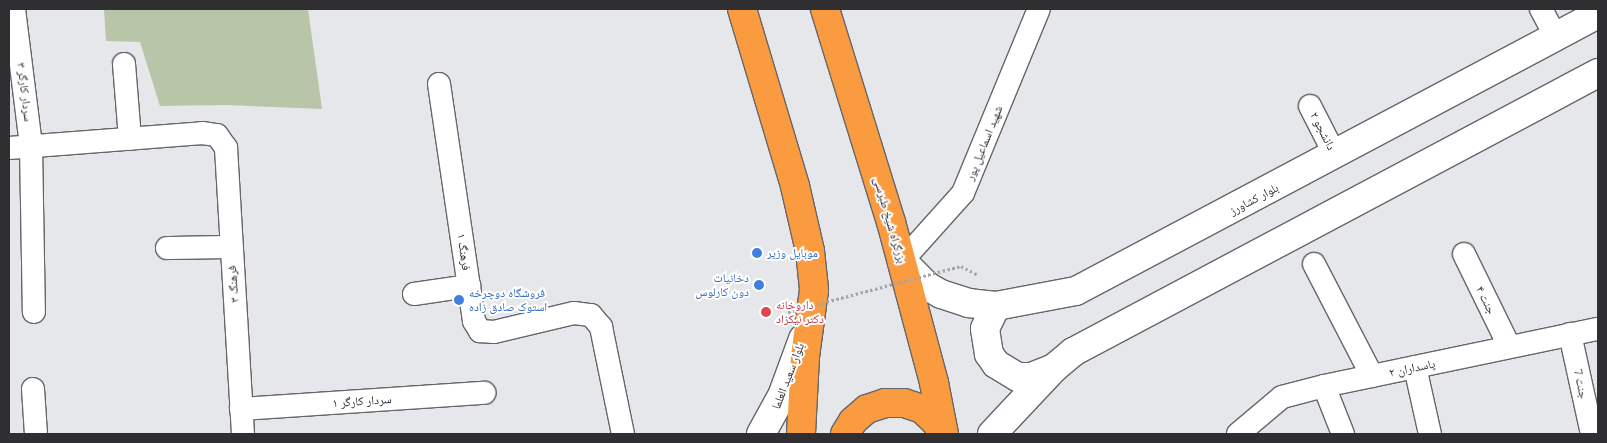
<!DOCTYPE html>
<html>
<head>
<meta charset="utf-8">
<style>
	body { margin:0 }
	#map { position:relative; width:1607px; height:443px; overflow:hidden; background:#e5e7eb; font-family:Lora,"Noto Naskh Arabic",serif }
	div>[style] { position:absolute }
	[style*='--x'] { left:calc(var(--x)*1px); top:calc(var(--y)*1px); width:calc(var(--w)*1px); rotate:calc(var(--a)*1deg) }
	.green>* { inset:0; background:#b9c5a8 }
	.path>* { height:3px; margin-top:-1.5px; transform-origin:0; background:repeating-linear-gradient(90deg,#a4a6a9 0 2.5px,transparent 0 5px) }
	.roads { filter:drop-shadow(1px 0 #65666a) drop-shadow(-1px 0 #65666a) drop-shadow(0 1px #65666a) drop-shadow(0 -1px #65666a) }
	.minor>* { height:22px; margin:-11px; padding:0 11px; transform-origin:11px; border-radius:11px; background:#fff }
	.secondary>* { height:28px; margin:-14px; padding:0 14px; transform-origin:14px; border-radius:14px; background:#fff }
	.trunk>* { height:28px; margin:-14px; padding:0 14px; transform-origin:14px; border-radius:14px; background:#fa9b40 }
	.path-bridge>* { height:3px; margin-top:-1.5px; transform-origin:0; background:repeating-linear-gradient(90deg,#a4a6a9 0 2.5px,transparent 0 5px) }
	.dots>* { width:14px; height:14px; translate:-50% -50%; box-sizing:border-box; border:2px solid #fff; border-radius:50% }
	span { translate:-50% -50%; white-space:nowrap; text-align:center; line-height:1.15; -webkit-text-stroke:4px #fff; paint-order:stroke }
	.street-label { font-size:12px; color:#2f2f31 }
	.shop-label { font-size:12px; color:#366cbe }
	.left { translate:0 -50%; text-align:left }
	.right { translate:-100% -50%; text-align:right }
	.health-label { font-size:12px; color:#be3a42 }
	.frame { position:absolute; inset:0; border:10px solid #2f2f31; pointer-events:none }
</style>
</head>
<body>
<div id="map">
	<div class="green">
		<div style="clip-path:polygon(104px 9px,308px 9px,322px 109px,226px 105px,160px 106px,140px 42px,106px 41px)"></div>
	</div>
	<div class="path">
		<div style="--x:961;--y:266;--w:19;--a:28"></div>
	</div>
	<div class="roads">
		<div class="minor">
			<div style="--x:14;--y:9;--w:138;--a:82.9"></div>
			<div style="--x:31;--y:146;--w:166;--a:89"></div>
			<div style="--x:1541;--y:9;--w:32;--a:62"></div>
			<div style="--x:124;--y:64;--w:75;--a:85.4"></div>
			<div style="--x:439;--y:84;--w:240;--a:81.6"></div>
			<div style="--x:474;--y:321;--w:12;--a:59"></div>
			<div style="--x:480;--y:331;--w:14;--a:4"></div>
			<div style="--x:494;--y:332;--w:82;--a:-13.4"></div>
			<div style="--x:574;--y:313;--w:17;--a:7"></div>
			<div style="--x:591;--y:315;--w:16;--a:50"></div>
			<div style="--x:601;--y:327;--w:109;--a:78.4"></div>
			<div style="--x:1310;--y:106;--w:55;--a:63"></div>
			<div style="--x:9;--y:148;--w:194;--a:-4.4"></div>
			<div style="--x:202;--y:133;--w:15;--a:8"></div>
			<div style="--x:217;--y:135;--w:16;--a:55"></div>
			<div style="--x:226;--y:148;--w:287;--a:86.6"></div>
			<div style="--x:167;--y:248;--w:63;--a:-0.9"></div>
			<div style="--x:1464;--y:254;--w:102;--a:63.9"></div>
			<div style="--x:902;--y:261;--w:91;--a:-48.1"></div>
			<div style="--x:963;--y:193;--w:199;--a:-67.6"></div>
			<div style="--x:1314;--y:264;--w:126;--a:62.6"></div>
			<div style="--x:414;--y:294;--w:56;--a:-8.3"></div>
			<div style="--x:1570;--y:334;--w:102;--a:77.6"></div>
			<div style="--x:1415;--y:367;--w:69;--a:77.4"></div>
			<div style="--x:1324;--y:386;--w:52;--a:68.4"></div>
			<div style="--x:33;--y:389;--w:45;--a:86.2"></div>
			<div style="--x:241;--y:409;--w:244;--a:-3.8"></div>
			<div style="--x:1238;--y:434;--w:57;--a:-40.1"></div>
			<div style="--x:1282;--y:397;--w:43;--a:-14.7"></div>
			<div style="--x:1324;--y:386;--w:280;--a:-11.8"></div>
		</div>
		<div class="secondary">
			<div style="--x:902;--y:261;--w:35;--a:45"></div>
			<div style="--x:927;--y:286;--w:16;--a:30"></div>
			<div style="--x:941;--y:294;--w:28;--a:18"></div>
			<div style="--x:968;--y:303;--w:28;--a:6"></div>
			<div style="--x:996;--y:306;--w:81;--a:-10.6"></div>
			<div style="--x:1076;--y:291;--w:591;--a:-27.95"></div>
			<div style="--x:996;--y:306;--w:25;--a:116"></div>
			<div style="--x:985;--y:329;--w:25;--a:81"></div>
			<div style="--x:989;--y:354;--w:12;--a:55"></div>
			<div style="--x:996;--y:364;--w:26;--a:31"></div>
			<div style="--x:1018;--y:377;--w:13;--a:0"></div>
			<div style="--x:1031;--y:377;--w:22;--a:-21"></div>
			<div style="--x:761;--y:434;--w:43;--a:-61.1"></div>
			<div style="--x:782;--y:396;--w:61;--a:-69.8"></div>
			<div style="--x:992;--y:434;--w:91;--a:-46.8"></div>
			<div style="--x:1054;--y:368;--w:25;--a:-40"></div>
			<div style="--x:1073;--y:352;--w:595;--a:-27.99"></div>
		</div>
		<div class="trunk">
			<div style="--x:742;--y:9;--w:185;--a:73.3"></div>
			<div style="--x:795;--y:186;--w:67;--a:77"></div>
			<div style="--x:810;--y:251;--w:39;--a:84"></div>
			<div style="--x:814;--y:290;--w:68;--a:97.7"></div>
			<div style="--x:805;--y:357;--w:77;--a:93"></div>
			<div style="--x:825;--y:9;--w:223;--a:72.8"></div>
			<div style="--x:891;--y:222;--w:167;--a:75"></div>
			<div style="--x:934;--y:383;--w:52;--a:78.9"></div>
			<div style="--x:845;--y:434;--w:15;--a:-58"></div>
			<div style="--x:853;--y:421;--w:18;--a:-41"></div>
			<div style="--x:867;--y:409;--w:19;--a:-18"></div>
			<div style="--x:885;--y:403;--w:19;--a:0"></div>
			<div style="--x:904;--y:403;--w:19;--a:18"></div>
			<div style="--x:922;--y:409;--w:19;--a:43"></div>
			<div style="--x:936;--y:422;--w:14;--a:60"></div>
		</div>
	</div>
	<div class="path-bridge">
		<div style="--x:788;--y:312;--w:179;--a:-14.9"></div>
	</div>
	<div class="dots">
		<div style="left:757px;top:253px;background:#3f7fe0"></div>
		<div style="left:759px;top:285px;background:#3f7fe0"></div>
		<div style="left:459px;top:300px;background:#3f7fe0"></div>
		<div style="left:766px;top:312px;background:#e0444e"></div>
	</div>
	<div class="street-label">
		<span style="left:25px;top:92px;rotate:83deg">سردار کارگر ۳</span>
		<span style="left:1323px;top:131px;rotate:63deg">دانشجو ۲</span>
		<span style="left:984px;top:143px;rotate:-68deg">شهید اسماعیل پور</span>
		<span style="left:1254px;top:199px;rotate:-28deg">بلوار کشاورز</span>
		<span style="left:890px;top:220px;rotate:74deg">بزرگراه شیخ طبرسی</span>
		<span style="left:464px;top:252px;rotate:82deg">فرهنگ ۱</span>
		<span style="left:233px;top:284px;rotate:-94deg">فرهنگ ۳</span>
		<span style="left:1486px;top:300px;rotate:64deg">جنت ۴</span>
		<span style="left:1412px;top:368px;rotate:-12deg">پاسداران ۲</span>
		<span style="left:788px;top:376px;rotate:-69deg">بلوار سعید العلما</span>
		<span style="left:1581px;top:384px;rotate:78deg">جنت 7</span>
		<span style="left:362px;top:401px;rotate:-4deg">سردار کارگر ۱</span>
	</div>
	<div class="shop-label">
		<span class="left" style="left:767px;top:253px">موبایل وزیر</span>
		<span class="right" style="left:749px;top:285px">دخانیات<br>دون کارلوس</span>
		<span class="left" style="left:469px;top:300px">فروشگاه دوچرخه<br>استوک صادق زاده</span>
	</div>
	<div class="health-label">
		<span class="left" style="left:776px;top:312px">داروخانه<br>دکتر نیکزاد</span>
	</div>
	<div class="frame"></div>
</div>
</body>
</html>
